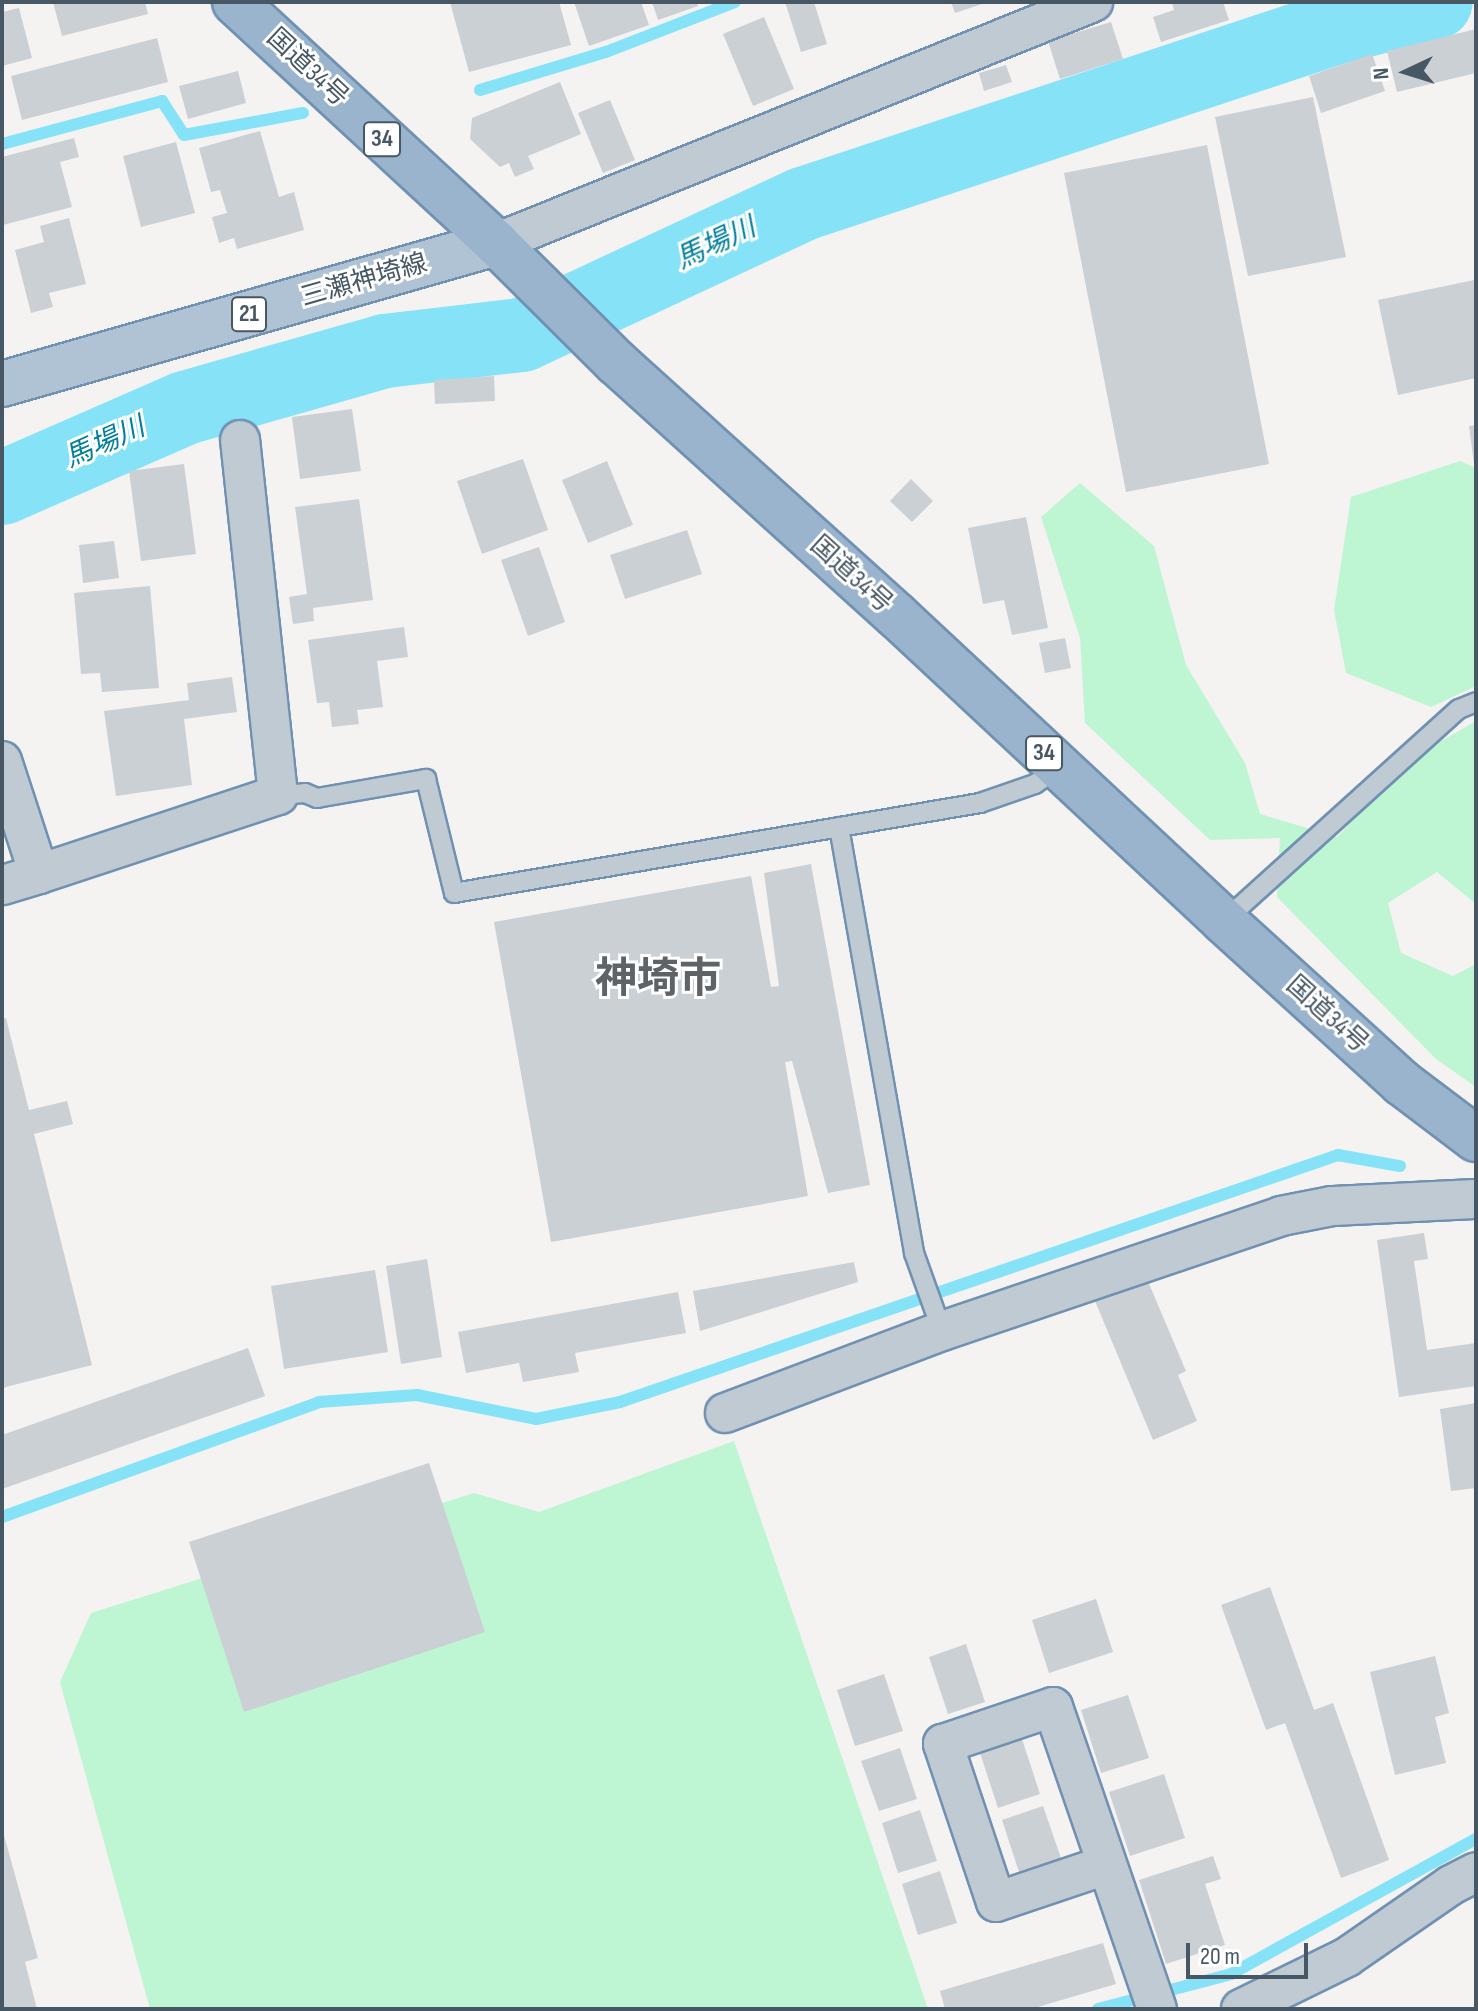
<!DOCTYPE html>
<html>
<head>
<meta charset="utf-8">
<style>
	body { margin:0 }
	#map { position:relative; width:1478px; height:2011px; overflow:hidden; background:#f5f2f2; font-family:"Sofia Sans Condensed","Noto Sans JP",sans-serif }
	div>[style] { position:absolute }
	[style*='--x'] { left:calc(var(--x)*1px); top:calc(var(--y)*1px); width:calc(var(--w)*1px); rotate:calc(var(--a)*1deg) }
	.green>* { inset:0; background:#bef5d2 }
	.stream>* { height:12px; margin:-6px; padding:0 6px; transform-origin:6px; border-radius:6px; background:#86e3f7 }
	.river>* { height:74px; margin:-37px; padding:0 37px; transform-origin:37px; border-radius:37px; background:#86e3f7 }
	.building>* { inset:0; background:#cbd0d5 }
	.roads { filter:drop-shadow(2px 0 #7091b2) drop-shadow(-2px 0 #7091b2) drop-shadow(0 2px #7091b2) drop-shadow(0 -2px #7091b2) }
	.service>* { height:18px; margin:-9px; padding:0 9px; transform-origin:9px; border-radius:9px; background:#bfcad3 }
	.minor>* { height:38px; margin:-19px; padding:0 19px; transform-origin:19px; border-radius:19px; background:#bfcad3 }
	.primary>* { height:44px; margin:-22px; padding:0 22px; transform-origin:22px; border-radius:22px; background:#b0c3d4 }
	.trunk>* { height:44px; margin:-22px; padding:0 22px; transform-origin:22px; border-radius:22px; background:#9ab4cd }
	span { translate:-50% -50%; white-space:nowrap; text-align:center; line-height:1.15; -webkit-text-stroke:6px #fff; paint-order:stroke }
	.shield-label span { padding:2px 6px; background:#fff; border:2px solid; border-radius:6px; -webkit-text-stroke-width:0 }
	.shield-label { font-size:24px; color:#475763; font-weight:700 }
	.street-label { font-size:26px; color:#475763 }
	.water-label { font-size:28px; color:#037f9b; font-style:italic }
	.town-label { font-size:42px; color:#5e6368; font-weight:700 }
	.frame { position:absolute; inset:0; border:4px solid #475763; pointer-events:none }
	.north { position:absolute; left:1366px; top:32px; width:80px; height:80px; -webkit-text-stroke:6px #fff; paint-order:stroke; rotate:266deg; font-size:22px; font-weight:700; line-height:32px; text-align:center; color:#475763 }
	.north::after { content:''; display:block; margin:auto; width:28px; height:36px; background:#475763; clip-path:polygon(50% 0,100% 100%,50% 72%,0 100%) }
	.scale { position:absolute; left:1186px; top:1943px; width:122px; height:36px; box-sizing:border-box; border:4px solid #475763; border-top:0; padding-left:10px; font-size:24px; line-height:28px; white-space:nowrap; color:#475763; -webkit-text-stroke:6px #fff; paint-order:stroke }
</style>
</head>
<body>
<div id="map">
	<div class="green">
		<div style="clip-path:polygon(1460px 461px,1476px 468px,1476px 686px,1431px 707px,1346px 673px,1334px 610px,1351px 497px)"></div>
		<div style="clip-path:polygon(1080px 483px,1154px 546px,1186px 665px,1245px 763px,1260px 814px,1337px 837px,1412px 758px,1476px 721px,1476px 904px,1437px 872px,1388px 903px,1401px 953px,1453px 976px,1476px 964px,1476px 1087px,1436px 1059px,1277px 897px,1280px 838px,1210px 840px,1085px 723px,1080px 638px,1041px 517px)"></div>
		<div style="clip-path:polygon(734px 1441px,928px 2009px,150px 2009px,60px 1682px,91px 1613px,474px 1493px,539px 1512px)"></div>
	</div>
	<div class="stream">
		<div style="--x:480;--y:90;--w:132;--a:-16.8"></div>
		<div style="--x:606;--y:52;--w:138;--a:-21.2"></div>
		<div style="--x:2;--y:144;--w:166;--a:-15"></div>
		<div style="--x:162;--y:101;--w:40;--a:57.1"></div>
		<div style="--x:184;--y:135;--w:121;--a:-10.5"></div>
		<div style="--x:2;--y:1517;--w:337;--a:-19.9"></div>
		<div style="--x:319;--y:1402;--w:98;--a:-4.1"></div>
		<div style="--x:417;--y:1395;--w:121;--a:11.4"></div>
		<div style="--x:536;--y:1419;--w:86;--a:-11.4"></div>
		<div style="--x:620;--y:1402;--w:759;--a:-18.98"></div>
		<div style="--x:1338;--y:1155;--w:63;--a:10.1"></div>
		<div style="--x:1098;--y:2009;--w:138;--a:-14.7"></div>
		<div style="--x:1231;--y:1974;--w:280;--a:-28.9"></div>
	</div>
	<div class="river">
		<div style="--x:2;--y:488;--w:200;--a:-23.6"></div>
		<div style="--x:185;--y:408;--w:208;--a:-15.9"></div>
		<div style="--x:385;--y:351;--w:138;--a:-6.7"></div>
		<div style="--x:522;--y:335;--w:310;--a:-25"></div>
		<div style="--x:803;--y:204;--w:556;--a:-18.34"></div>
		<div style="--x:1331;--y:29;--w:108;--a:-14.4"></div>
	</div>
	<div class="building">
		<div style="clip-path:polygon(53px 2px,145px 2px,148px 14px,62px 36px)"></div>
		<div style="clip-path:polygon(450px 2px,559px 2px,571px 45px,469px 72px)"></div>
		<div style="clip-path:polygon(574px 2px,641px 2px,649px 25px,589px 46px)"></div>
		<div style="clip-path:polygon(652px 2px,697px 2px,698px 6px,658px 20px)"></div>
		<div style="clip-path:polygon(785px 2px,814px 2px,827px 44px,801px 52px)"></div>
		<div style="clip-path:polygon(951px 2px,985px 2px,985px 3px,955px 13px)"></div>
		<div style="clip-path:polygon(1172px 2px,1223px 2px,1229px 20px,1161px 42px,1153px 17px,1174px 10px)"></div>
		<div style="clip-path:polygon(19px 8px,32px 58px,2px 66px,2px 12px)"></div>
		<div style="clip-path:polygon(764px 17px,794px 89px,753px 106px,723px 34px)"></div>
		<div style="clip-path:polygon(1111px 22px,1123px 59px,1060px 79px,1048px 41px)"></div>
		<div style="clip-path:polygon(1476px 29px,1476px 73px,1397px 92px,1387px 51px)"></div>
		<div style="clip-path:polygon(157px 38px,168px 82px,22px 120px,11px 76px)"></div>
		<div style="clip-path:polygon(1372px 54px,1385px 91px,1321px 113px,1309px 76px)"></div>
		<div style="clip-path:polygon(1006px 65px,1012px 82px,984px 91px,979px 73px)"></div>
		<div style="clip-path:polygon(238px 71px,246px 103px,188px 119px,179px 86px)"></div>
		<div style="clip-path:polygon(560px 82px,581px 134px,528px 156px,534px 169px,515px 177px,509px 163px,500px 167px,470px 139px,472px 118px)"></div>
		<div style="clip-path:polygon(1313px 97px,1346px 257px,1248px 276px,1215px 117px)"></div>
		<div style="clip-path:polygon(610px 100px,635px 160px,603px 173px,578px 113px)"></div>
		<div style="clip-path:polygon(260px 131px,279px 197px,294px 192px,304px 230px,237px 249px,234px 238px,219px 243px,212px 217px,227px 213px,220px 190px,211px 192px,199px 148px)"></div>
		<div style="clip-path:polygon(74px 138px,79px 157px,60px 162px,72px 207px,3px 225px,2px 157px)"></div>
		<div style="clip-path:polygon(176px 142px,195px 213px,141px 227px,123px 156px)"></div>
		<div style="clip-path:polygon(1207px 145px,1269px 464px,1126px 492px,1064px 173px)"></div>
		<div style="clip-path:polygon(69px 218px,86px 284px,49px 293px,53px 307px,31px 313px,15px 250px,44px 242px,40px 226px)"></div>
		<div style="clip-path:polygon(1474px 280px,1476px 378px,1398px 395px,1378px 300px)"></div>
		<div style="clip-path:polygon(494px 376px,495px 401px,435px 404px,434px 380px)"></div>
		<div style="clip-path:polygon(352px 409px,361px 471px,300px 479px,292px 417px)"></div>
		<div style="clip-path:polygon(1476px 425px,1476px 463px,1474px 464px,1469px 426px)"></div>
		<div style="clip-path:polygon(523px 459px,548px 530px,482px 554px,457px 481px)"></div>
		<div style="clip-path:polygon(607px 461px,633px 525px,588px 543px,562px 480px)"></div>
		<div style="clip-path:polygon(184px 464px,196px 554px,141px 561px,129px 471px)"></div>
		<div style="clip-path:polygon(911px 479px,933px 501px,912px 522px,890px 501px)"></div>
		<div style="clip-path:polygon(359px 499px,373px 600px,313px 608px,314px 621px,293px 624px,289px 597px,307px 594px,295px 507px)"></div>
		<div style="clip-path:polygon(1026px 517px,1048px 628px,1012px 635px,1004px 600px,983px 604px,968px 528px)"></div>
		<div style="clip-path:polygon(687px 530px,702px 574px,625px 599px,610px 555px)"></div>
		<div style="clip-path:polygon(114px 541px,119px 578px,83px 583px,79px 545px)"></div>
		<div style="clip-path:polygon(539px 547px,565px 622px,528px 636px,501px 560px)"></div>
		<div style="clip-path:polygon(150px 586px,159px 688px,102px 692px,100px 673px,81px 674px,74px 593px)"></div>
		<div style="clip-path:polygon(404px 627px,408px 657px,377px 661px,383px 707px,357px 710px,359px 724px,332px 727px,329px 702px,317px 703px,308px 640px)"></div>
		<div style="clip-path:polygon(1065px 638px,1071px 668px,1045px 673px,1039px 643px)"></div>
		<div style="clip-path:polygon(232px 677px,237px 712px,184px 719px,192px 785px,116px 796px,104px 711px,189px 700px,187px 683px)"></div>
		<div style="clip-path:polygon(811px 864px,870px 1185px,828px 1193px,792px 1061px,785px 1062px,808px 1196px,551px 1242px,494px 922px,751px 876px,771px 987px,779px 986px,764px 873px)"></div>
		<div style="clip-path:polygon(6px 1018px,29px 1110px,67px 1101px,73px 1124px,34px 1134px,92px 1365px,2px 1388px,2px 1019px)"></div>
		<div style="clip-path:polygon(1424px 1233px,1428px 1259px,1414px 1261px,1427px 1350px,1476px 1343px,1476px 1386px,1399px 1397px,1377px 1240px)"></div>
		<div style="clip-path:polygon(427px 1259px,442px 1357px,401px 1364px,386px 1266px)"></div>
		<div style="clip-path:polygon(854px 1262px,858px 1282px,700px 1331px,693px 1291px)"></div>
		<div style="clip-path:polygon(375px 1270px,388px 1352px,284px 1369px,271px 1286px)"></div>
		<div style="clip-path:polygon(1147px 1279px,1186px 1371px,1178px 1375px,1197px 1421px,1153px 1440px,1095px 1301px)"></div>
		<div style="clip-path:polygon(678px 1292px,686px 1333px,575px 1353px,579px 1372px,523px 1382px,519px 1363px,466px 1373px,458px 1332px)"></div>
		<div style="clip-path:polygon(248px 1348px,265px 1396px,2px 1489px,2px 1435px)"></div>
		<div style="clip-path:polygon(1476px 1403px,1476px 1488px,1451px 1491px,1440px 1409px)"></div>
		<div style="clip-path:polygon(429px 1463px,485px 1632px,244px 1712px,189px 1542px)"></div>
		<div style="clip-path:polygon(1270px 1587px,1314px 1710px,1333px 1703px,1389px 1860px,1341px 1878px,1285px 1723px,1266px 1730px,1221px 1605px)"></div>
		<div style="clip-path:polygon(1096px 1599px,1113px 1652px,1049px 1673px,1032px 1620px)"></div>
		<div style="clip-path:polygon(966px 1644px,985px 1702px,948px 1714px,929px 1657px)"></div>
		<div style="clip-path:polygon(1435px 1656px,1449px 1713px,1435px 1717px,1446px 1763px,1395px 1775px,1370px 1672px)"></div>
		<div style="clip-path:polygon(884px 1674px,903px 1731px,855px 1746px,837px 1690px)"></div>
		<div style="clip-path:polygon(1128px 1695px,1149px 1758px,1101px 1773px,1081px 1710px)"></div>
		<div style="clip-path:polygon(1022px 1739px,1040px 1794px,998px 1808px,980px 1753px)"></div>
		<div style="clip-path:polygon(900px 1748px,917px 1799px,879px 1811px,861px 1761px)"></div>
		<div style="clip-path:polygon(1164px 1774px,1185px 1838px,1130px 1856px,1109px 1792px)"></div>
		<div style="clip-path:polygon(1043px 1806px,1062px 1861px,1020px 1875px,1002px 1820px)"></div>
		<div style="clip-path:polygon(920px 1810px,937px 1861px,898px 1873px,882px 1823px)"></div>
		<div style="clip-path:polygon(2px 1828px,38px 1958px,25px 1962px,37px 2009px,2px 2009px)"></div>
		<div style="clip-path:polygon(1213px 1856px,1221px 1879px,1205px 1884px,1225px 1945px,1166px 1964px,1139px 1880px)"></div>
		<div style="clip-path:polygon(940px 1871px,957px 1923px,918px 1935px,902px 1884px)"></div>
		<div style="clip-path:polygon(1103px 1943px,1116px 1984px,1031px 2009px,945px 2009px,940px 1991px)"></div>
	</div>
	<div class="roads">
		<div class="service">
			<div style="--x:278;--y:795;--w:27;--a:-4"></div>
			<div style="--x:305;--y:793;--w:13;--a:23"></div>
			<div style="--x:317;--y:798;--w:111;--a:-9.9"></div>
			<div style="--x:426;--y:779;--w:117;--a:76.2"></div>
			<div style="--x:454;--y:893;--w:534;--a:-9.71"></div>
			<div style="--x:980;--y:803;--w:58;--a:-19.1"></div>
			<div style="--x:1035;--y:784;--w:29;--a:-35"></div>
			<div style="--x:839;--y:827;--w:433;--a:80"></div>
			<div style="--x:914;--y:1253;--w:83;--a:70.3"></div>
			<div style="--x:1224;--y:921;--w:316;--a:-42.1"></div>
			<div style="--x:1459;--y:709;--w:18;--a:-22"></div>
		</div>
		<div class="minor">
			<div style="--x:496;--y:243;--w:644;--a:-21.98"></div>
			<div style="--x:2;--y:761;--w:119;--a:71.9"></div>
			<div style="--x:39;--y:874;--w:39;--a:163"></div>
			<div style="--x:39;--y:874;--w:252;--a:-18.3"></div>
			<div style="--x:278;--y:795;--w:357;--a:-96.1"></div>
			<div style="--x:725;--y:1413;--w:232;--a:-20.7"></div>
			<div style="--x:942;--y:1331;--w:358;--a:-18.7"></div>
			<div style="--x:1281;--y:1216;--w:52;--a:-11.1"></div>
			<div style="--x:1332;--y:1206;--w:144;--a:-2.8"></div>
			<div style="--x:1106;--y:1865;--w:116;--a:161.4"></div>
			<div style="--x:996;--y:1902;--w:167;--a:-108.5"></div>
			<div style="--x:943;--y:1744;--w:116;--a:-18.6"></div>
			<div style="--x:1053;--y:1707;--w:319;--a:71"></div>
			<div style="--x:1241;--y:2009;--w:118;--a:-26.1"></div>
			<div style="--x:1347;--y:1957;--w:126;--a:-34.7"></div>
			<div style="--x:1451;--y:1885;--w:28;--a:-27"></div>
		</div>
		<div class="primary">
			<div style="--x:2;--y:384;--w:514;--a:-15.93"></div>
		</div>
		<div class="trunk">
			<div style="--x:235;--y:2;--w:355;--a:42.7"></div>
			<div style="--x:496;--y:243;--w:170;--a:44.8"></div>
			<div style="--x:617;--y:363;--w:376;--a:42.1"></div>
			<div style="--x:896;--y:615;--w:449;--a:43"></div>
			<div style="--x:1224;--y:921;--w:241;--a:42.3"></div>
			<div style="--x:1402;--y:1083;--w:93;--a:37.1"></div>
		</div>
	</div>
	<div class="shield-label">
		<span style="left:382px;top:139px">34</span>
		<span style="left:249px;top:314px">21</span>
		<span style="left:1044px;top:753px">34</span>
	</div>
	<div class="street-label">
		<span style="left:307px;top:68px;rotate:43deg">国道34号</span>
		<span style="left:364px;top:281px;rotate:-16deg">三瀬神埼線</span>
		<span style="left:851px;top:575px;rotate:42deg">国道34号</span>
		<span style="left:1327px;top:1015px;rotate:42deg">国道34号</span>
	</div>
	<div class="water-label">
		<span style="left:716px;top:244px;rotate:-25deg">馬場川</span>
		<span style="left:105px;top:443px;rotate:-24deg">馬場川</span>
	</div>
	<div class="town-label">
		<span style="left:658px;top:980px">神埼市</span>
	</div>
	<div class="frame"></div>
	<div class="north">N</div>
	<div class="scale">20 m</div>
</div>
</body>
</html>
